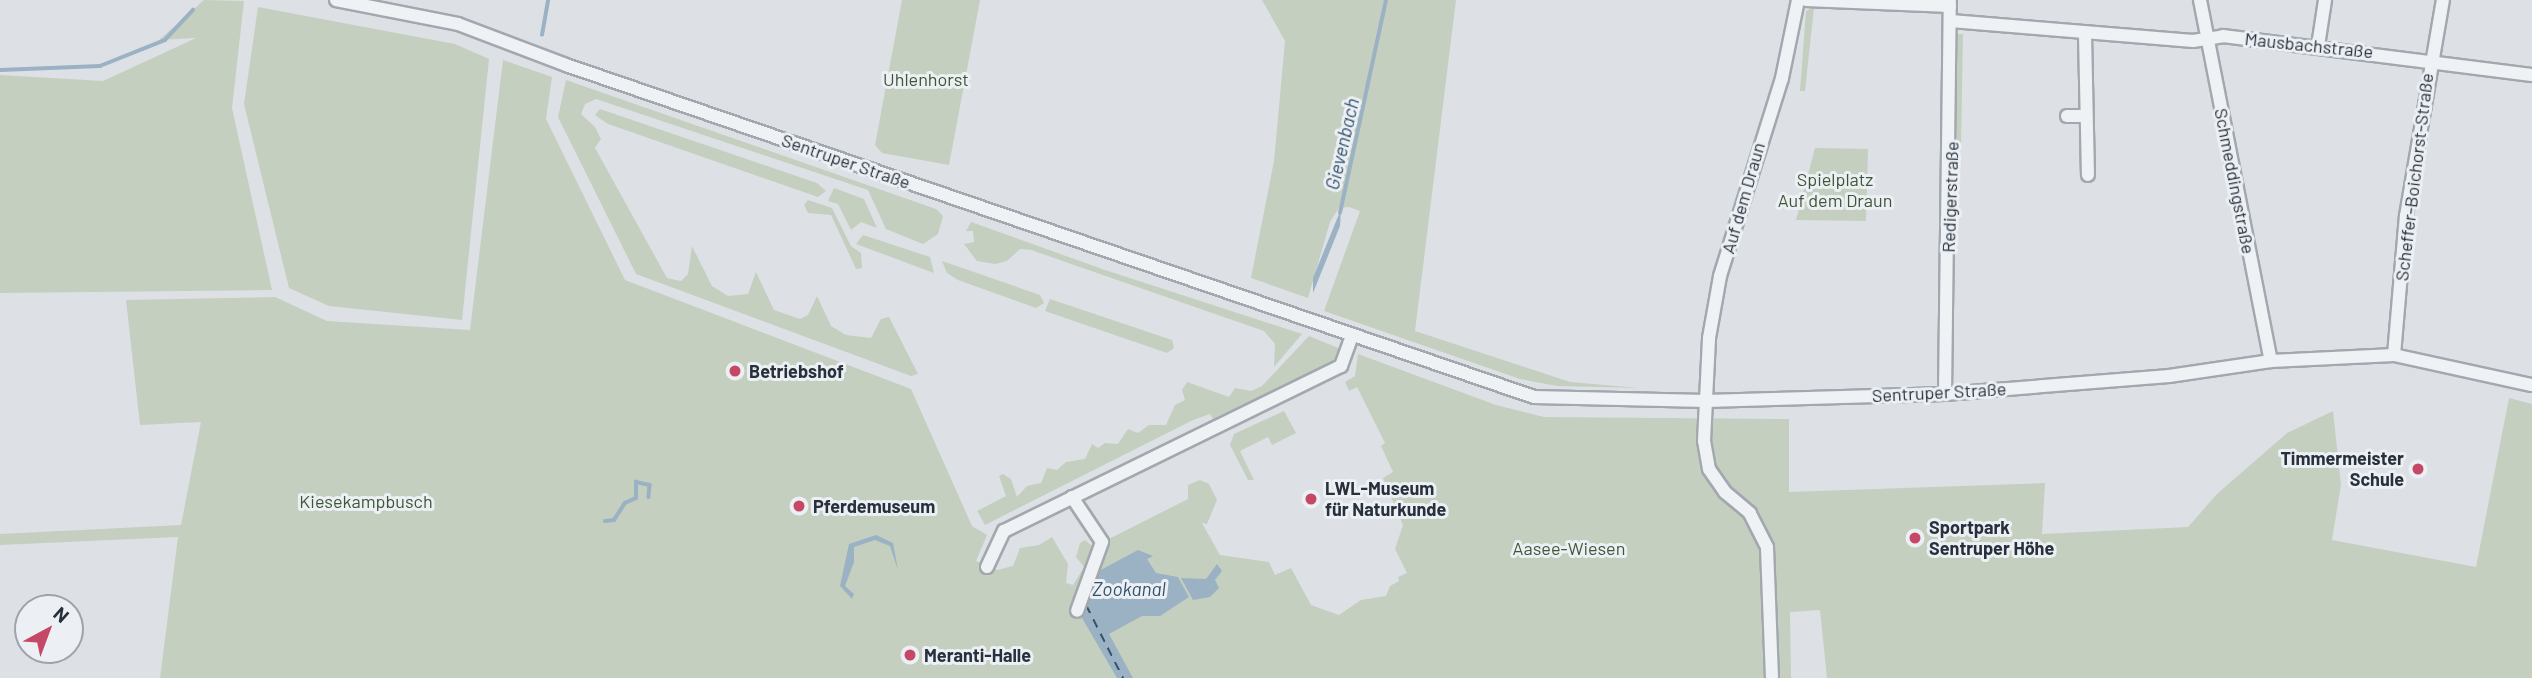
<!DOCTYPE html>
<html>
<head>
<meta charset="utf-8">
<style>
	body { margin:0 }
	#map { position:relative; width:2532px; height:678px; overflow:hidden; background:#dde1e6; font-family:Barlow,sans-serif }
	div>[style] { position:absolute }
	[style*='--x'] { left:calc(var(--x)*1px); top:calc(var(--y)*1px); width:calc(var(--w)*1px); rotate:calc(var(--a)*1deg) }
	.green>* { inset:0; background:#c4cfbf }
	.water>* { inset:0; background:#9ab2c4 }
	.stream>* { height:3.5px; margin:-1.75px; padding:0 1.75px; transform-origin:1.75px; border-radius:1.75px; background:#9ab2c4 }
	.ferry>* { height:2px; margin-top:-1px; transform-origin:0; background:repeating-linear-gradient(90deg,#34526c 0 9px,transparent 0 16px) }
	.roads { filter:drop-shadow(2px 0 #a3a8af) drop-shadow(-2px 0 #a3a8af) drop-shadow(0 2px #a3a8af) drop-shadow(0 -2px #a3a8af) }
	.minor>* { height:12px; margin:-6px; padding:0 6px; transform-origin:6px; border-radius:6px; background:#eff2f5 }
	.dots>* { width:19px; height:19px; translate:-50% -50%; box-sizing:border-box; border:4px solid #ecf0f4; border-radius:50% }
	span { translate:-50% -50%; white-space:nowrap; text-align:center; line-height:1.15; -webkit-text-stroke:6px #ecf0f4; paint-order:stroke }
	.street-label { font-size:18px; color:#27303b }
	.park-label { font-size:18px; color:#3f5636 }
	.poi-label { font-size:18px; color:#27303b; font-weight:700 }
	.left { translate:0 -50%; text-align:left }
	.right { translate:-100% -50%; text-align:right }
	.water-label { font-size:19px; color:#34526c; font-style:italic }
	.north { position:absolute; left:14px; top:594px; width:70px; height:70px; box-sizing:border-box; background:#ecf0f4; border:2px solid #9da3aa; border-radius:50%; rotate:41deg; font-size:19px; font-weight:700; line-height:28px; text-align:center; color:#27303b }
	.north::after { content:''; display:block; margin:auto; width:24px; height:32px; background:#c54866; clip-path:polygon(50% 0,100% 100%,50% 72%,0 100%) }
</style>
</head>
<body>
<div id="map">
	<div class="green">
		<div style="clip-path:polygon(204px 0,244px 1px,232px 108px,272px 290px,0 293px,0 75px,103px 81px,196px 38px,159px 40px)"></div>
		<div style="clip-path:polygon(902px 0,980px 0,949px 165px,882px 153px,875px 145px)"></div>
		<div style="clip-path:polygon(1262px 0,1456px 0,1415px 331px,1570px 382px,1639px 388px,1557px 386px,1520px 379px,1324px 311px,1360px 211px,1349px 207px,1339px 208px,1330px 222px,1308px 298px,1251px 278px,1274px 161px,1285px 41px)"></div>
		<div style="clip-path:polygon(258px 7px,455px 44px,489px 59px,462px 320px,329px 306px,289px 288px,244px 104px)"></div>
		<div style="clip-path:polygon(1814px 7px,1805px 91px,1800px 91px,1806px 11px)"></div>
		<div style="clip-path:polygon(1955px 34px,1963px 34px,1961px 146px,1954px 146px)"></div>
		<div style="clip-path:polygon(503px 60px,552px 77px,546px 119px,625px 280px,911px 389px,972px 526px,987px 535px,976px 561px,997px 570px,1013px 566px,1020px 548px,1039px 545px,1052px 537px,1068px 564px,1066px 583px,1073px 585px,1084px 567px,1076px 557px,1080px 543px,1085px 540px,1093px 547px,1188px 499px,1188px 485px,1200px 480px,1209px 484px,1217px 500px,1207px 524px,1202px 523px,1220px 555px,1269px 562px,1275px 575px,1291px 568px,1311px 605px,1339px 615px,1361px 600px,1386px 596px,1390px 586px,1399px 581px,1398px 577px,1407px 573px,1395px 549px,1403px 525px,1383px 478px,1393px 472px,1381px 446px,1385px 443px,1357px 387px,1349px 391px,1345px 382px,1355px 376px,1358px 354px,1496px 405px,1544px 417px,1789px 419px,1789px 492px,2045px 483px,2042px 534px,2188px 527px,2217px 494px,2287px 433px,2333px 411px,2341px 485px,2332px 540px,2476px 567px,2509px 398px,2532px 404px,2532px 678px,1827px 678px,1820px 610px,1790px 612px,1791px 678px,160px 678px,178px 537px,0 545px,0 534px,181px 525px,201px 422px,140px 425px,126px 300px,275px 297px,327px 321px,470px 330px)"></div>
		<div style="clip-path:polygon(566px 80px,936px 209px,943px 216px,938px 234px,923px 244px,886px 229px,868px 190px,596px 99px,585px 104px,581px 114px,595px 127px,601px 139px,595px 148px,667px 278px,681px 281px,688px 274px,692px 246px,712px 286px,728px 296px,748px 294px,756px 272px,774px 310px,800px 319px,808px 315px,817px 296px,831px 326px,846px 335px,871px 338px,881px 319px,889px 317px,918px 374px,911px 376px,636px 274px,558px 117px)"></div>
		<div style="clip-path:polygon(600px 109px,817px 183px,826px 191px,818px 197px,608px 124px,595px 115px)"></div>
		<div style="clip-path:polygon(1815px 148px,1868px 149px,1866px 221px,1796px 220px)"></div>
		<div style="clip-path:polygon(834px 188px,864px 199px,877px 228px,861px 222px,851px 230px,838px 204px,828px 201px)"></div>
		<div style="clip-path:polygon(808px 200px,832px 208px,851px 246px,861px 253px,862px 268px,856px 269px,831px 215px,808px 213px,804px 205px)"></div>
		<div style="clip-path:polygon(971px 222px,1105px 270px,1302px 334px,1274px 367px,1275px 344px,1264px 331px,1031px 250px,1020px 249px,1007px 261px,995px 264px,977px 261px,964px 244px,974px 242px,973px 231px,966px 231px)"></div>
		<div style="clip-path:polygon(863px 235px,930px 257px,934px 273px,856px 244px)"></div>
		<div style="clip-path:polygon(942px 261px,1040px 295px,1044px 303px,1036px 308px,958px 280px,947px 273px)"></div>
		<div style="clip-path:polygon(1050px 299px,1172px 340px,1174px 348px,1167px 353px,1045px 311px)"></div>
		<div style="clip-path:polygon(1309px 336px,1343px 350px,1339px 359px,1213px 419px,1210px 414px,1193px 420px,985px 525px,977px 511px,1006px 496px,999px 476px,1003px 474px,1011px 479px,1017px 497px,1027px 486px,1041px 483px,1047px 468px,1057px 470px,1066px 462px,1085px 459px,1092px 444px,1098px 448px,1105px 443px,1118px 444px,1128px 429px,1138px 433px,1149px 425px,1166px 425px,1175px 405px,1185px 400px,1182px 390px,1187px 382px,1229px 397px,1235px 388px,1251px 391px,1262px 386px)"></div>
		<div style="clip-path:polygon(1284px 411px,1296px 433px,1272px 445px,1268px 437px,1240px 451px,1254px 480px,1248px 480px,1230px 445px,1234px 434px)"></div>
	</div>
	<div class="water">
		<div style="clip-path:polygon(1341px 209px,1340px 226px,1313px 293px,1313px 278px)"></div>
		<div style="clip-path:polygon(876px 535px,893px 543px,898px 570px,890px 546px,875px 540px,854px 547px,854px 562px,845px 586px,854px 594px,852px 599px,840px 586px,849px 544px)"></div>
		<div style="clip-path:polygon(1138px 550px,1153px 556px,1147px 559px,1156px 573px,1178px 577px,1189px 597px,1160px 616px,1142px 616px,1109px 634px,1133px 678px,1117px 678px,1082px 618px,1097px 572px)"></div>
		<div style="clip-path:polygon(1217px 564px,1222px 571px,1215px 580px,1219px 588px,1210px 597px,1193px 600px,1181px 578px,1206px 579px)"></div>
	</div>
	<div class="stream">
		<div style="--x:542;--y:35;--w:36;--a:-80"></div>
		<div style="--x:0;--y:70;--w:100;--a:-2.3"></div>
		<div style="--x:100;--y:66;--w:70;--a:-21.8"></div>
		<div style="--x:165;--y:40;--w:41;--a:-47"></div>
		<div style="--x:1340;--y:213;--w:218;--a:-77.8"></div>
		<div style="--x:605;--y:521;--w:9;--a:-6"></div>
		<div style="--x:614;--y:520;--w:20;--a:-57"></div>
		<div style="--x:625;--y:503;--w:12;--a:-24"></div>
		<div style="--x:636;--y:498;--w:16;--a:-90"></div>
		<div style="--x:636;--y:482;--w:14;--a:12"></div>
		<div style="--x:650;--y:485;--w:12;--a:95"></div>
	</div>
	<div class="ferry">
		<div style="--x:1086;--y:605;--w:82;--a:63.1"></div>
	</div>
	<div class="roads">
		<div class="minor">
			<div style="--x:336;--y:0;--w:124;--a:11.1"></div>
			<div style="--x:458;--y:24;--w:116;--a:20.8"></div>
			<div style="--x:566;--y:65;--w:1023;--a:18.93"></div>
			<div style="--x:1534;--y:397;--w:172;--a:1.3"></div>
			<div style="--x:1706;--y:401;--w:239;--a:-1.7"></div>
			<div style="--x:1945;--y:394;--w:225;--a:-4.6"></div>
			<div style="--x:2169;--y:376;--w:103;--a:-8.4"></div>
			<div style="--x:2271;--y:361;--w:123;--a:-2.8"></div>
			<div style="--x:2394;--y:355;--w:141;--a:12.3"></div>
			<div style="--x:1806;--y:0;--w:144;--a:2.4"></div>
			<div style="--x:2200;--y:0;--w:368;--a:78.9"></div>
			<div style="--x:1951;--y:21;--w:243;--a:4.7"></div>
			<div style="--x:2193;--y:41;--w:30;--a:-9"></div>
			<div style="--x:2223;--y:36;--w:311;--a:7.2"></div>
			<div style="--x:2085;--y:34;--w:141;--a:88.8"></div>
			<div style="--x:2318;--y:46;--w:47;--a:-81.3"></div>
			<div style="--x:2067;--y:116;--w:18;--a:0"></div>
			<div style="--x:2394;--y:355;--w:140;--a:-85.1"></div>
			<div style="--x:2406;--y:216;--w:219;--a:-80.3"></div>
			<div style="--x:1945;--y:394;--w:394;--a:-89.3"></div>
			<div style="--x:1072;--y:497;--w:54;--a:56.3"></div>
			<div style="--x:1102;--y:542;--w:73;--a:109.9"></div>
			<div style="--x:987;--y:567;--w:40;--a:-65"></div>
			<div style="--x:1004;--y:531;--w:375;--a:-26.1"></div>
			<div style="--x:1341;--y:366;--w:32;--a:-70"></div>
			<div style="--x:1772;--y:678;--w:131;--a:-92.2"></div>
			<div style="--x:1767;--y:547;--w:38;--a:-117"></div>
			<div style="--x:1750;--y:513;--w:33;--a:-140"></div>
			<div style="--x:1725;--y:492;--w:28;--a:-125"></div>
			<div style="--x:1709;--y:469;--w:28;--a:-100"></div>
			<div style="--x:1704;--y:441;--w:103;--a:-87.2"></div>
			<div style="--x:1709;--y:338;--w:63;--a:-79.9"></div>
			<div style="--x:1720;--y:276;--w:207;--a:-72.6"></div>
			<div style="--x:1782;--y:78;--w:80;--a:-78.4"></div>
		</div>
	</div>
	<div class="dots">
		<div style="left:735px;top:371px;background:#c54866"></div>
		<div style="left:2418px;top:469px;background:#c54866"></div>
		<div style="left:1311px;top:499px;background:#c54866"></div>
		<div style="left:799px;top:506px;background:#c54866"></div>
		<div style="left:1915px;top:538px;background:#c54866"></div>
		<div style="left:910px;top:655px;background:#c54866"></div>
	</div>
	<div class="street-label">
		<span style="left:2309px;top:45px;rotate:6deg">Mausbachstraße</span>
		<span style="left:846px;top:161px;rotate:19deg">Sentruper Straße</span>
		<span style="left:2414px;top:177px;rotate:-83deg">Scheffer-Boichorst-Straße</span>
		<span style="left:2235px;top:181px;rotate:79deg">Schmeddingstraße</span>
		<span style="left:1950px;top:197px;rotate:-88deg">Redigerstraße</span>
		<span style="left:1743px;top:198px;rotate:-74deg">Auf dem Draun</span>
		<span style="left:1939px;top:392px;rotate:-3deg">Sentruper Straße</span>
	</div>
	<div class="park-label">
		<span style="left:926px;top:79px">Uhlenhorst</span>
		<span style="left:1835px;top:190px">Spielplatz<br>Auf dem Draun</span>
		<span style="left:366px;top:501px">Kiesekampbusch</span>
		<span style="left:1569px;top:548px">Aasee-Wiesen</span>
	</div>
	<div class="poi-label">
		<span class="left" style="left:749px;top:371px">Betriebshof</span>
		<span class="right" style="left:2404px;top:469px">Timmermeister<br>Schule</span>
		<span class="left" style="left:1325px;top:499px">LWL-Museum<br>für Naturkunde</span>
		<span class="left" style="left:813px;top:506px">Pferdemuseum</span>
		<span class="left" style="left:1929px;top:538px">Sportpark<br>Sentruper Höhe</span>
		<span class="left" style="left:924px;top:655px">Meranti-Halle</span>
	</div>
	<div class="water-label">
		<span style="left:1342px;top:144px;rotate:-77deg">Gievenbach</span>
		<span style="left:1129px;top:589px">Zookanal</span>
	</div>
	<div class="north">N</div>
</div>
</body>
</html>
